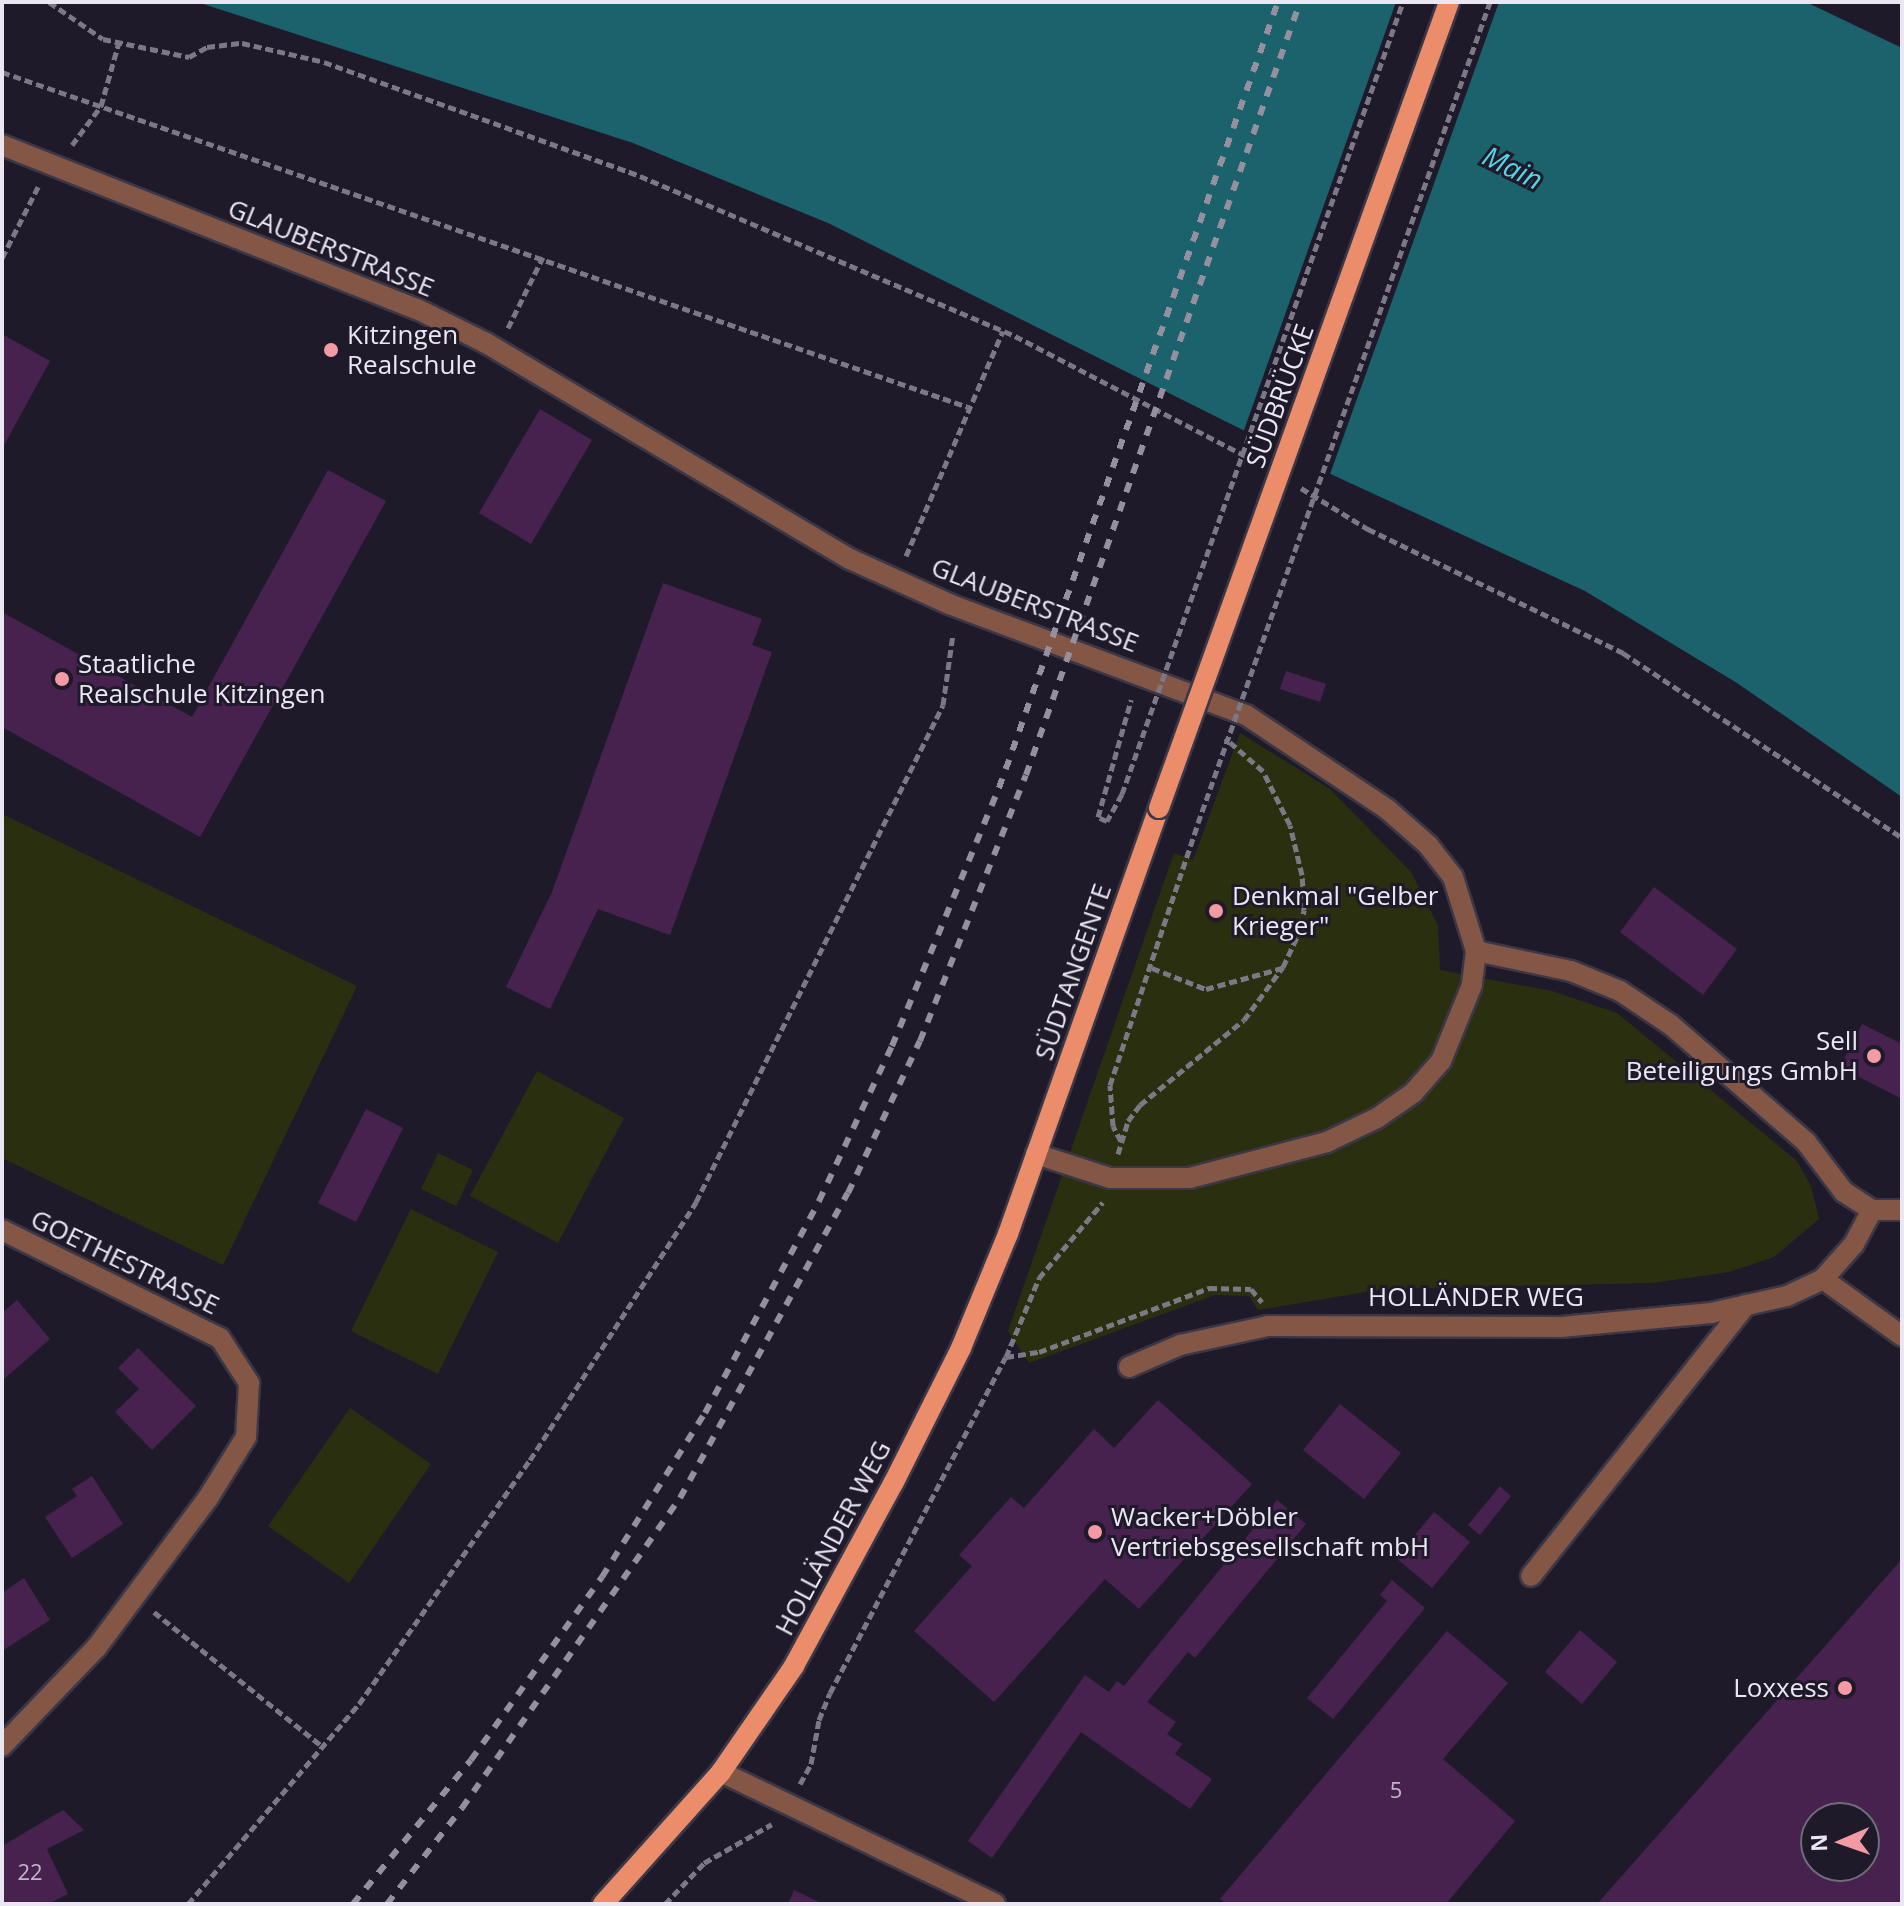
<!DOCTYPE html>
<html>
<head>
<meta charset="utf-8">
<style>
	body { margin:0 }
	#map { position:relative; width:1904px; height:1906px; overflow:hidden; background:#1f1a2a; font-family:"Open Sans",sans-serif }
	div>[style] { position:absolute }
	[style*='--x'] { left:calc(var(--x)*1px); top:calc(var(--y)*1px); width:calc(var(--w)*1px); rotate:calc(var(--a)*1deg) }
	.green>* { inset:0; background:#2a300f }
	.water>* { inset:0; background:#1b626c }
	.pier>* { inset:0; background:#1f1a2a }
	.building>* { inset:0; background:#47224e }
	.path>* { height:5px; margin-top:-2.5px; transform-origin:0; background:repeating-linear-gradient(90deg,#7c7886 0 8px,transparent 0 12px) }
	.roads { filter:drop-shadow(2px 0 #3b3746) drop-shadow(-2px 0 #3b3746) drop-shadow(0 2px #3b3746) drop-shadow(0 -2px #3b3746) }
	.minor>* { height:20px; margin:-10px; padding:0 10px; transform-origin:10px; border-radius:10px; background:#835645 }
	.major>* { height:20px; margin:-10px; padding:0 10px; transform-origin:10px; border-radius:10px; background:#eb8d6a }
	.rail>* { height:6px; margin-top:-3px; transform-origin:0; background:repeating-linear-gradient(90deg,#94909d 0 10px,transparent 0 20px) }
	.path-bridge>* { height:5px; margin-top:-2.5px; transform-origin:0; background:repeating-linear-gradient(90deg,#7c7886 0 8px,transparent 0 12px) }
	.bridges { filter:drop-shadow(2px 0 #3b3746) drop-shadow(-2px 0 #3b3746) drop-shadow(0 2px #3b3746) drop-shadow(0 -2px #3b3746) }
	.major-bridge>* { height:20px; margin:-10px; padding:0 10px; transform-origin:10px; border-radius:10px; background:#eb8d6a }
	.dots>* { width:22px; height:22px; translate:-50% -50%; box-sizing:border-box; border:4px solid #1f1a2a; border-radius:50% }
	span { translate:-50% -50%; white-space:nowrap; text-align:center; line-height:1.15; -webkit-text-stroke:6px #1f1a2a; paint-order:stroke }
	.number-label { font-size:22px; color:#c1b6c9 }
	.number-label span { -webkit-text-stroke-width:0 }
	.street-label { font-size:26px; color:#eae7f2 }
	.poi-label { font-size:26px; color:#eae7f2 }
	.left { translate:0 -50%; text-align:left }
	.right { translate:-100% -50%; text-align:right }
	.water-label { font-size:28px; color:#52d6ea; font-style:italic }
	.frame { position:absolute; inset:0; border:4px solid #eae7f2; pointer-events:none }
	.north { position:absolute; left:1800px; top:1802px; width:80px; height:80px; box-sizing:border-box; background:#1f1a2a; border:2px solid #706c7a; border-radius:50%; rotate:268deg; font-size:22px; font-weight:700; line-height:32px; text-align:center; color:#eae7f2 }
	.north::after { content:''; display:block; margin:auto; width:28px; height:36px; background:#f49aa4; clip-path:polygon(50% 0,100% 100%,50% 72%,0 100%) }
</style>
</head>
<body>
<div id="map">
	<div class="green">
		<div style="clip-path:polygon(1240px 733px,1330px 789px,1411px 872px,1438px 926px,1440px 970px,1552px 991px,1617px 1013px,1797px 1161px,1811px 1186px,1819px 1219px,1774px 1257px,1729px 1272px,1652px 1283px,1383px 1289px,1258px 1310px,1249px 1296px,1215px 1295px,1029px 1363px,1008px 1331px,1174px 853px,1193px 860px)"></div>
		<div style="clip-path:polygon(2px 814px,357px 986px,223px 1265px,2px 1158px)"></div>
		<div style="clip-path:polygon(537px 1071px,624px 1118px,558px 1243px,470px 1196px)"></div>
		<div style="clip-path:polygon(438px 1153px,473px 1170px,456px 1206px,421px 1189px)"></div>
		<div style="clip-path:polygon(411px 1209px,498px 1252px,438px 1374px,351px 1331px)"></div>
		<div style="clip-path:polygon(350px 1408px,431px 1464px,349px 1583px,268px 1526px)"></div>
	</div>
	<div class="water">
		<div style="clip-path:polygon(197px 2px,1806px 2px,1902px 48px,1902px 797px,1737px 683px,1585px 591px,1337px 477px,828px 223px,633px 143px)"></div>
	</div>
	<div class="pier">
		<div style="clip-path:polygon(1396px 2px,1499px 2px,1329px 477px,1243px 433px)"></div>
	</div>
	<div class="building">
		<div style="clip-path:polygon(2px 334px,50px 361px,2px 449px)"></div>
		<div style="clip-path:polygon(540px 409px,592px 440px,531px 544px,479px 513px)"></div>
		<div style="clip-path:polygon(328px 470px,386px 501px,200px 837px,2px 727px,2px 612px,192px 717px)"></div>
		<div style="clip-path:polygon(663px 583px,762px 619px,752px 645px,772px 652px,670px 935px,598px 909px,550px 1009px,506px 987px,552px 892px)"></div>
		<div style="clip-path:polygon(1286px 671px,1326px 684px,1320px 702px,1280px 689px)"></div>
		<div style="clip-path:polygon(1654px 887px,1737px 949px,1703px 995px,1620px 932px)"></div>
		<div style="clip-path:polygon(1862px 1024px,1902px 1044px,1902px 1099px,1840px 1067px)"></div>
		<div style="clip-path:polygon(366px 1109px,403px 1128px,356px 1222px,318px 1203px)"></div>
		<div style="clip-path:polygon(17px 1300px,50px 1339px,4px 1379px,2px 1313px)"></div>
		<div style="clip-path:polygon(138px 1348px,196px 1406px,152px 1450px,115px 1412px,139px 1389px,118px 1368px)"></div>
		<div style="clip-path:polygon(1158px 1400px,1252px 1484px,1139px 1609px,1105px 1579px,994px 1702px,914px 1631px,972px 1566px,959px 1555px,1011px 1497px,1024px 1508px,1094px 1429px,1114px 1448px)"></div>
		<div style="clip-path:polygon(1340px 1404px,1401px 1453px,1364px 1499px,1303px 1450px)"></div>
		<div style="clip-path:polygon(92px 1476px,123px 1524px,72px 1558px,45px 1517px,77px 1496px,72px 1489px)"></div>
		<div style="clip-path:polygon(1500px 1486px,1511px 1496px,1480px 1535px,1468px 1525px)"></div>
		<div style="clip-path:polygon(1277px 1500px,1306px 1524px,1195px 1658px,1188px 1652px,1147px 1702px,1176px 1722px,1167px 1734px,1182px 1744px,1175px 1754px,1212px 1779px,1190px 1809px,1081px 1732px,992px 1858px,968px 1841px,1085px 1675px,1109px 1692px,1117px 1681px,1124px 1686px)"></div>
		<div style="clip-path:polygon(1434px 1512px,1470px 1542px,1432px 1588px,1396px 1558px)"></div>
		<div style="clip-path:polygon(evenodd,1902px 1559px,1902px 1904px,1597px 1904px,1902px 1559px,1816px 1818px,1864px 1818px,1864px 1866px,1816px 1866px,1816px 1818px)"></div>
		<div style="clip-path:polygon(24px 1578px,50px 1620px,2px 1651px,2px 1593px)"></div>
		<div style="clip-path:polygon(1392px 1580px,1425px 1608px,1333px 1719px,1307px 1698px,1387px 1601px,1380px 1595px)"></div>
		<div style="clip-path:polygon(1580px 1630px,1617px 1662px,1582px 1704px,1545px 1672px)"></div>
		<div style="clip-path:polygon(1447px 1631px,1508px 1683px,1443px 1759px,1515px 1821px,1446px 1904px,1227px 1904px,1220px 1899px)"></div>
		<div style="clip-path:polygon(63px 1810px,84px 1830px,47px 1849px,68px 1894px,48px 1904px,2px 1904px,2px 1846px)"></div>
		<div style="clip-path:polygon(794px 1890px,823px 1904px,788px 1904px)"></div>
	</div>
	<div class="path">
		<div style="--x:49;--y:2;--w:65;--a:34.4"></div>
		<div style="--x:103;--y:39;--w:88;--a:11.8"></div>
		<div style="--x:189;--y:57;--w:21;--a:-29"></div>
		<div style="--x:207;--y:47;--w:35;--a:-7"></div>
		<div style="--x:242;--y:43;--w:84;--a:13"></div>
		<div style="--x:324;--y:62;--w:336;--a:19.8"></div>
		<div style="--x:640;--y:176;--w:408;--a:23.1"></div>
		<div style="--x:1015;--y:336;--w:271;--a:27.5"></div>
		<div style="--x:2;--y:72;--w:1022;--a:19.13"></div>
		<div style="--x:72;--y:145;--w:49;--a:-53.4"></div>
		<div style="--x:101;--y:106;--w:66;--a:-74.3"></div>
		<div style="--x:2;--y:258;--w:80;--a:-63.1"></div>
		<div style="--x:508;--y:328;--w:79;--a:-63.8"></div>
		<div style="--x:1301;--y:488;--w:79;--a:31.5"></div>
		<div style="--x:1368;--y:529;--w:284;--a:25.9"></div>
		<div style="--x:1623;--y:653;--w:335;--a:33.5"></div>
		<div style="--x:906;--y:556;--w:245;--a:-66.7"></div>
		<div style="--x:1122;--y:794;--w:31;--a:119"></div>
		<div style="--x:1107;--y:821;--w:10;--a:-156"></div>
		<div style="--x:1098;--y:817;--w:122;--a:-74.2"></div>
		<div style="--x:1152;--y:968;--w:58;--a:21.3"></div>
		<div style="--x:1206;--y:989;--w:79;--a:-15.4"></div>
		<div style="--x:1121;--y:1141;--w:17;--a:-118"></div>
		<div style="--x:1113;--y:1126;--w:41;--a:-94.2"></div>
		<div style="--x:1110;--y:1085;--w:276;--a:-71.4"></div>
		<div style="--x:1118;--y:1154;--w:34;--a:-73"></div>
		<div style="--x:1128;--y:1121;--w:20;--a:-53"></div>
		<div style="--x:1140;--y:1105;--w:134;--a:-39.3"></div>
		<div style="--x:1244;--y:1020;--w:66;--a:-53.7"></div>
		<div style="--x:1283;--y:967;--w:33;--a:-65"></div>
		<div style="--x:1297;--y:937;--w:28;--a:-75"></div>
		<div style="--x:1304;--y:910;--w:35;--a:-93"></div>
		<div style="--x:1302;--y:875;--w:51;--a:-103.5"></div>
		<div style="--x:1290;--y:825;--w:60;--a:-116.6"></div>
		<div style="--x:1263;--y:771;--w:50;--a:-139"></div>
		<div style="--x:1006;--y:1357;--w:33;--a:-9"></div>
		<div style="--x:1039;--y:1352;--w:182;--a:-20.6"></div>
		<div style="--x:1209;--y:1288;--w:42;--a:1.4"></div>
		<div style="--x:1251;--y:1289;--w:17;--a:50"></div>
		<div style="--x:154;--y:1612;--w:216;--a:38.6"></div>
		<div style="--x:800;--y:1784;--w:23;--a:-61"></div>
		<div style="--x:811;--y:1764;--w:45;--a:-79.7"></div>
		<div style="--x:819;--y:1720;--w:29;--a:-68"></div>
		<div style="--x:830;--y:1693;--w:379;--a:-62.4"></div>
		<div style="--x:1006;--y:1357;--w:86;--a:-67.3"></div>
		<div style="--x:1039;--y:1278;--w:99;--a:-49.9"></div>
		<div style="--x:188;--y:1904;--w:263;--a:-49.5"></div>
		<div style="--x:359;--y:1704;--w:298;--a:-55"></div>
		<div style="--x:530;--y:1460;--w:307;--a:-57.2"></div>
		<div style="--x:696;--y:1202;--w:555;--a:-63.57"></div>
		<div style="--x:943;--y:705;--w:72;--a:-82"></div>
		<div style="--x:665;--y:1904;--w:57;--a:-46.4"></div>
		<div style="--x:704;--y:1863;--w:78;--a:-29.8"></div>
	</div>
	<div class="roads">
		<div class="minor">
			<div style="--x:2;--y:145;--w:446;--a:21.6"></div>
			<div style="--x:417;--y:309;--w:77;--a:26.2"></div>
			<div style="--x:486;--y:343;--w:423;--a:30.7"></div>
			<div style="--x:850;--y:559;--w:109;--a:24.4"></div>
			<div style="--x:949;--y:604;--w:317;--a:20.5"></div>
			<div style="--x:1246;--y:715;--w:169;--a:33.7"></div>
			<div style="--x:1387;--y:809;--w:55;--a:41.3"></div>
			<div style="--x:1428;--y:845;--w:41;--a:52"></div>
			<div style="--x:1453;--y:877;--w:77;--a:72.7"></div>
			<div style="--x:1476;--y:951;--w:34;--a:97"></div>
			<div style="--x:1472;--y:985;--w:82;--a:112.2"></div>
			<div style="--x:1441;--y:1061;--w:43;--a:131.2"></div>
			<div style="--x:1413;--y:1093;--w:44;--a:145.2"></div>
			<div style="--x:1377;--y:1118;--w:55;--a:154.4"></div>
			<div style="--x:1327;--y:1142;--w:142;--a:165.3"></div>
			<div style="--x:1190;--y:1178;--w:80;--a:180"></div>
			<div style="--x:1110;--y:1178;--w:78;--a:-162"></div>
			<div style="--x:1476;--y:951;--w:97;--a:11.9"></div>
			<div style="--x:1571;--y:971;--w:53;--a:22.2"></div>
			<div style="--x:1620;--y:991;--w:61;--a:33.7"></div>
			<div style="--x:1671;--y:1025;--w:179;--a:40.9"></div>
			<div style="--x:1806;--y:1142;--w:63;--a:52.8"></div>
			<div style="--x:1844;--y:1192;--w:33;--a:33"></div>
			<div style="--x:1872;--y:1210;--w:30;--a:0"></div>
			<div style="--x:2;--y:1230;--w:243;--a:26.4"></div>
			<div style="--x:220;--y:1338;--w:54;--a:57.2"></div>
			<div style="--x:249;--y:1383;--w:54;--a:93.2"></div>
			<div style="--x:246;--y:1437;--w:72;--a:121.9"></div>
			<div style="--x:208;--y:1498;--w:187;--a:126.7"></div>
			<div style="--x:96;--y:1648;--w:136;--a:133.8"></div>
			<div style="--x:1823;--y:1279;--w:97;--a:35.8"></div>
			<div style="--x:1129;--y:1367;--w:56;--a:-23.3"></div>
			<div style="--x:1180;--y:1345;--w:90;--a:-12.2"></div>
			<div style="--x:1268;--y:1326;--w:293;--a:0.2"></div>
			<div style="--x:1561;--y:1327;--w:151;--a:-5.3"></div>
			<div style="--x:1711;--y:1313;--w:78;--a:-12.6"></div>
			<div style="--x:1787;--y:1296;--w:40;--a:-25"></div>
			<div style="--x:1823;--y:1279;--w:47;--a:-48.5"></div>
			<div style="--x:1854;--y:1244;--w:38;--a:-62"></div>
			<div style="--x:1531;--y:1576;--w:346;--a:-51.6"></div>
			<div style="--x:721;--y:1772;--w:304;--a:25.7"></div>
		</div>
		<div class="major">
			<div style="--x:603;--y:1904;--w:177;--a:-48.2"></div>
			<div style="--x:721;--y:1772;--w:129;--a:-55.4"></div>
			<div style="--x:794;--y:1666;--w:209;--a:-61.5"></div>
			<div style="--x:894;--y:1482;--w:150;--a:-63.4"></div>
			<div style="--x:961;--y:1348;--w:123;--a:-67.6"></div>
			<div style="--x:1008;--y:1234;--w:452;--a:-70.5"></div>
		</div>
	</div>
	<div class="rail">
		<div style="--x:353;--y:1904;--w:186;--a:-50.7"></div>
		<div style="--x:471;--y:1760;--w:225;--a:-54.4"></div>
		<div style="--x:602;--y:1577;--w:194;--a:-57.9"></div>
		<div style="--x:705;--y:1413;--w:241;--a:-61.7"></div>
		<div style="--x:819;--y:1201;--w:171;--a:-64.8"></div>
		<div style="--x:892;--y:1046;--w:279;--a:-67.5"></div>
		<div style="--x:999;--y:788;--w:834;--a:-70.46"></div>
		<div style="--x:387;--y:1904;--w:122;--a:-52"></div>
		<div style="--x:462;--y:1808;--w:379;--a:-54.9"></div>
		<div style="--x:680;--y:1498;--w:348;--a:-61.2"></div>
		<div style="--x:848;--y:1193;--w:168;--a:-64.7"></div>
		<div style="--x:920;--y:1041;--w:286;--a:-68.3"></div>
		<div style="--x:1026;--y:775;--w:820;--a:-70.48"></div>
	</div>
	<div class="path-bridge">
		<div style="--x:1122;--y:794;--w:840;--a:-70.47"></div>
		<div style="--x:1198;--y:823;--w:871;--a:-70.42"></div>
	</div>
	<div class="bridges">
		<div class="major-bridge">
			<div style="--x:1159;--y:808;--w:857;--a:-70.21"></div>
		</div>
	</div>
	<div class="dots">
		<div style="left:331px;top:350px;background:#f49aa4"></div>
		<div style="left:62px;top:679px;background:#f49aa4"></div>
		<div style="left:1216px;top:911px;background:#f49aa4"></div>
		<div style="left:1874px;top:1056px;background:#f49aa4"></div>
		<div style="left:1095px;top:1532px;background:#f49aa4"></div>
		<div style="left:1845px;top:1688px;background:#f49aa4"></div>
	</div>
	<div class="number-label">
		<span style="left:1396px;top:1790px">5</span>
		<span style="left:30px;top:1872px">22</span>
	</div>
	<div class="street-label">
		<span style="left:331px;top:248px;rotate:22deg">GLAUBERSTRASSE</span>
		<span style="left:1280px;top:396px;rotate:-70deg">SÜDBRÜCKE</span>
		<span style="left:1035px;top:605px;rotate:21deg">GLAUBERSTRASSE</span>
		<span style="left:1073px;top:972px;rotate:-71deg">SÜDTANGENTE</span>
		<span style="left:125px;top:1262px;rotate:26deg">GOETHESTRASSE</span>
		<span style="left:1476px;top:1297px">HOLLÄNDER WEG</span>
		<span style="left:833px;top:1538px;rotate:-62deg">HOLLÄNDER WEG</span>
	</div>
	<div class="poi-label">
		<span class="left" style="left:347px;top:350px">Kitzingen<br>Realschule</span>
		<span class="left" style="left:78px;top:679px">Staatliche<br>Realschule Kitzingen</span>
		<span class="left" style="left:1232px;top:911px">Denkmal "Gelber<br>Krieger"</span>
		<span class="right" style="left:1858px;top:1056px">Sell<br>Beteiligungs GmbH</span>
		<span class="left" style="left:1111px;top:1532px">Wacker+Döbler<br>Vertriebsgesellschaft mbH</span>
		<span class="right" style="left:1829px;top:1688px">Loxxess</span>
	</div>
	<div class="water-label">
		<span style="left:1513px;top:167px;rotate:26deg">Main</span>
	</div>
	<div class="frame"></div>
	<div class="north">N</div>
</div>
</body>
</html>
